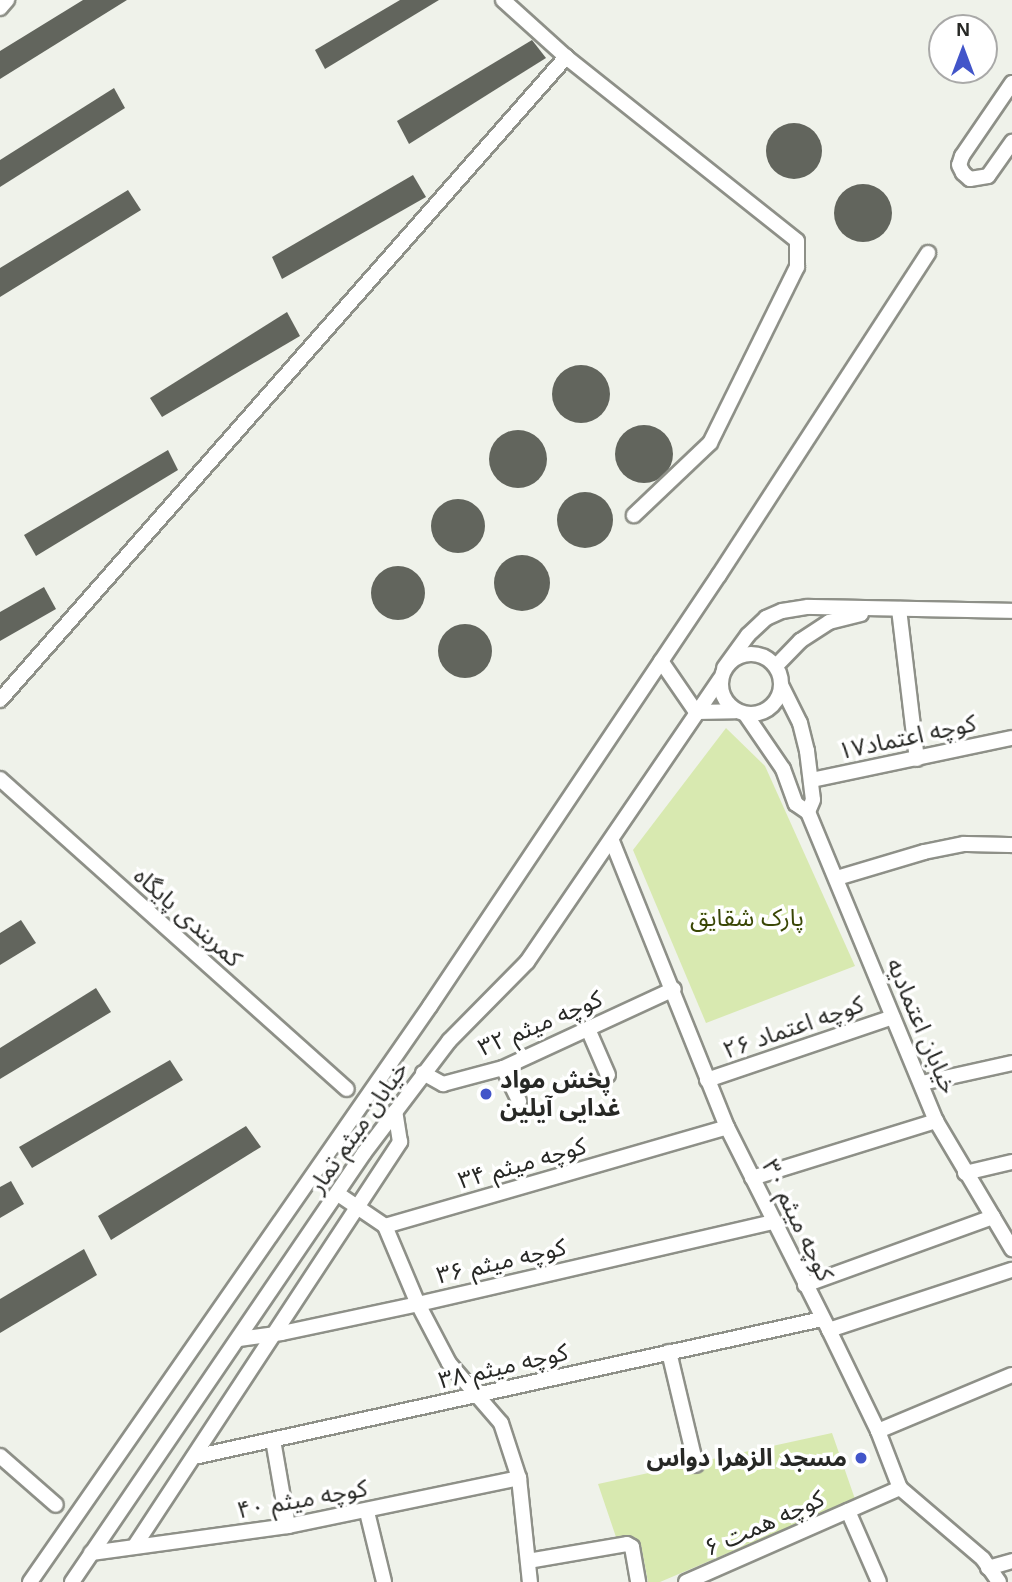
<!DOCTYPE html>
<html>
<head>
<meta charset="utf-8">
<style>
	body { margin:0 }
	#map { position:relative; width:1012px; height:1582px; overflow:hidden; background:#eff2ea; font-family:Arial,"Noto Sans Arabic",sans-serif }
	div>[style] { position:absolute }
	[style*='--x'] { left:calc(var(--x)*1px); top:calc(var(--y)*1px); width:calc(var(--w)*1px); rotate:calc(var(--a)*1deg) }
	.green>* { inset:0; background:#d8e9b0 }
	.building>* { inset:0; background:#62655d }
	.round { border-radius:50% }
	.roads { filter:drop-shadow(2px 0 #8e9088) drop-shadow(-2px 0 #8e9088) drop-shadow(0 2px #8e9088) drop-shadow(0 -2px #8e9088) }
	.minor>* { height:14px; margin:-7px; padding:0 7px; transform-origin:7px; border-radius:7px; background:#fff }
	.minor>.ring { margin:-7px; padding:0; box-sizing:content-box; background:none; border:14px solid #fff; border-radius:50% }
	.dots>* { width:19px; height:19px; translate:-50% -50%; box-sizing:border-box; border:4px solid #fff; border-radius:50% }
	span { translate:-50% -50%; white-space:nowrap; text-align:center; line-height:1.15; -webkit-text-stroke:7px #fff; paint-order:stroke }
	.street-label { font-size:24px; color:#272825 }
	.park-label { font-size:24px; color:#3a4706 }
	.poi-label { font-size:24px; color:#272825; font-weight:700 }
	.left { translate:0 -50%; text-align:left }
	.right { translate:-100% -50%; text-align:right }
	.north { position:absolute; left:928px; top:14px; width:70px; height:70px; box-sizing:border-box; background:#fff; border:2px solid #a9a9a8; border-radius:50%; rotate:0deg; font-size:19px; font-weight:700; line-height:28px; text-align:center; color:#272825 }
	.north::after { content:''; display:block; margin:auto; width:24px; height:32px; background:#4255c9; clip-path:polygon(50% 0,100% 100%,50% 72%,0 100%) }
</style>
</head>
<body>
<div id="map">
	<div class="green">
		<div style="clip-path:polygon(726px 728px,765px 766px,855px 966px,706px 1023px,633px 850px)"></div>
		<div style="clip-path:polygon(832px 1433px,855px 1499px,660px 1582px,648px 1582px,641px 1545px,635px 1539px,616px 1537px,598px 1484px)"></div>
	</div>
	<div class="building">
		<div style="clip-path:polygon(83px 0,127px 0,0 79px,0 51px)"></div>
		<div style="clip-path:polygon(400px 0,439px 0,325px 69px,315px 50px)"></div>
		<div style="clip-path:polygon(532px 40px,546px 58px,409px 144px,397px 121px)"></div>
		<div style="clip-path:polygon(114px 88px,125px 108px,0 187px,0 160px)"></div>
		<div class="round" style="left:766px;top:123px;width:56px;height:56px"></div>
		<div style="clip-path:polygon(413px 175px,426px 197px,282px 279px,272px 257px)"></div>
		<div class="round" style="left:834px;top:184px;width:58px;height:58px"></div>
		<div style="clip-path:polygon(128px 190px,141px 210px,0 297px,0 268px)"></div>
		<div style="clip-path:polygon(287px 312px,300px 336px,162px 417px,150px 398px)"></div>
		<div class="round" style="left:552px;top:365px;width:58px;height:58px"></div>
		<div class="round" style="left:615px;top:425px;width:58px;height:58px"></div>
		<div class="round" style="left:489px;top:430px;width:58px;height:58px"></div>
		<div style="clip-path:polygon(168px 450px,178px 470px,36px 556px,24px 535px)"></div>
		<div class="round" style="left:557px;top:492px;width:56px;height:56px"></div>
		<div class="round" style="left:431px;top:499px;width:54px;height:54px"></div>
		<div class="round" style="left:494px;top:555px;width:56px;height:56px"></div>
		<div class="round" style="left:371px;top:566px;width:54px;height:54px"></div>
		<div style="clip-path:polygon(44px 587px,56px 609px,0 641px,0 612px)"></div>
		<div class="round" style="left:438px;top:624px;width:54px;height:54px"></div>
		<div style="clip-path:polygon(21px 920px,36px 943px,0 965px,0 933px)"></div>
		<div style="clip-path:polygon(96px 988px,111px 1012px,0 1079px,0 1048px)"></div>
		<div style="clip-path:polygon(170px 1060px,183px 1080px,32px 1168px,19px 1147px)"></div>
		<div style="clip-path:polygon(246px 1126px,261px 1147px,111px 1240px,98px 1216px)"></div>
		<div style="clip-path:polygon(11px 1181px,24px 1204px,0 1218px,0 1187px)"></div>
		<div style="clip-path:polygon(84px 1249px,97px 1275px,0 1333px,0 1299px)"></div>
	</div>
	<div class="roads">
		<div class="minor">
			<div style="--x:503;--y:0;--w:85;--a:42.1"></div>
			<div style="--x:566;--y:57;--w:295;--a:38.5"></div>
			<div style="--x:797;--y:241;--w:26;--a:90"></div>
			<div style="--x:797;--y:267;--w:196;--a:116.3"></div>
			<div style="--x:710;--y:443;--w:105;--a:136.5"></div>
			<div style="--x:0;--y:8;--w:11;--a:-49"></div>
			<div style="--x:1012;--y:83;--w:88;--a:124.4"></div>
			<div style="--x:962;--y:156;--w:9;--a:108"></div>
			<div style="--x:959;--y:165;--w:9;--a:63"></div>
			<div style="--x:963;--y:173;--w:9;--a:41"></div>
			<div style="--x:970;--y:179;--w:18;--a:-9"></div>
			<div style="--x:988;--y:176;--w:42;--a:-54.8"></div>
			<div style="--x:899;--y:609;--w:151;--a:83.2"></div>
			<div class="ring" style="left:721px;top:654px;width:46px;height:46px"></div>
			<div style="--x:661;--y:661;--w:62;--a:55.5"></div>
			<div style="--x:776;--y:666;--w:35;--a:-46"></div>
			<div style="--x:800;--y:641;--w:35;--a:-33"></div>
			<div style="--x:829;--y:622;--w:33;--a:-14"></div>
			<div style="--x:724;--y:668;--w:41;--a:-54"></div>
			<div style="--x:748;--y:635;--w:25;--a:-43"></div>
			<div style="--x:766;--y:618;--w:17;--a:-24"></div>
			<div style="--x:782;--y:611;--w:26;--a:-9"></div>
			<div style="--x:808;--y:607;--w:204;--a:1.1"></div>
			<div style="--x:781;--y:685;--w:42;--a:63.4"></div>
			<div style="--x:800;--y:723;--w:29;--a:76"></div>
			<div style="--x:807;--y:751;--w:49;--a:83"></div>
			<div style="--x:813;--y:800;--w:13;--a:113"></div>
			<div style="--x:0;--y:700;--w:857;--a:-48.64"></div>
			<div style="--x:696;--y:712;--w:39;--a:-1"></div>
			<div style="--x:746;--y:715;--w:65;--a:55.6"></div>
			<div style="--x:783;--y:769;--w:37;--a:70"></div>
			<div style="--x:796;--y:804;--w:14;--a:34"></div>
			<div style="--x:808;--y:812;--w:334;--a:67.5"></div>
			<div style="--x:936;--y:1121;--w:149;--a:59.3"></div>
			<div style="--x:0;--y:779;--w:465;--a:41.8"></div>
			<div style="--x:812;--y:780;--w:204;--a:-11.9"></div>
			<div style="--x:612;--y:841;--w:308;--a:68.1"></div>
			<div style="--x:727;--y:1127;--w:227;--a:63.3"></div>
			<div style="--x:829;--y:1330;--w:112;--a:64.1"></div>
			<div style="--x:878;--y:1431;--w:61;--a:68.9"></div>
			<div style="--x:900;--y:1488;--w:109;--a:40.5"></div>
			<div style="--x:983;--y:1559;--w:28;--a:55"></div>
			<div style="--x:837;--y:878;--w:91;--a:-16.6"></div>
			<div style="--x:924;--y:852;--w:41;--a:-11.3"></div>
			<div style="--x:964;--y:844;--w:48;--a:1.2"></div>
			<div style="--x:588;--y:1029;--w:50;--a:66.5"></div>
			<div style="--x:503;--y:1068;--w:37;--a:64"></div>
			<div style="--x:423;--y:1073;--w:23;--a:29"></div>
			<div style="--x:443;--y:1084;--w:62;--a:-14.9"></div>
			<div style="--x:503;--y:1068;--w:188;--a:-24.8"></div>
			<div style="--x:707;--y:1080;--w:196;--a:-18.7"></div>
			<div style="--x:922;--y:1083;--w:92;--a:-12.5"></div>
			<div style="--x:965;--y:1173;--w:48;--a:-13.2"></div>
			<div style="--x:752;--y:1178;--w:193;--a:-17.2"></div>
			<div style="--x:338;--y:1194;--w:57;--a:34.2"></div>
			<div style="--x:385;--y:1226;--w:356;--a:-16.1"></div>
			<div style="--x:385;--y:1226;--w:85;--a:67.1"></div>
			<div style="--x:418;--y:1304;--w:67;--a:62.3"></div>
			<div style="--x:449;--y:1363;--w:79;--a:49.1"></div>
			<div style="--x:501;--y:1423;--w:58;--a:71.9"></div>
			<div style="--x:519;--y:1478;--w:105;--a:84"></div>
			<div style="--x:805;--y:1285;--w:200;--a:-19.9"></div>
			<div style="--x:829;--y:1330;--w:193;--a:-18.2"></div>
			<div style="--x:239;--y:1339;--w:43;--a:-7.9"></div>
			<div style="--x:282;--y:1333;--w:139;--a:-12"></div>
			<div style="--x:418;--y:1304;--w:364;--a:-13"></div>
			<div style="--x:669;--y:1352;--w:116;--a:76.6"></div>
			<div style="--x:878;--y:1431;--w:145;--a:-22.7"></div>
			<div style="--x:273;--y:1440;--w:87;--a:80.1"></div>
			<div style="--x:0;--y:1456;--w:74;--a:41.2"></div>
			<div style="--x:194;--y:1457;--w:643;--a:-12.39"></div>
			<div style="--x:848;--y:1511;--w:77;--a:66.4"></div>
			<div style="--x:367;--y:1512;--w:72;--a:76.3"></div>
			<div style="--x:134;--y:1547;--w:485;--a:-56.7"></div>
			<div style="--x:400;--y:1142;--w:31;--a:-99"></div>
			<div style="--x:91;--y:1553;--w:199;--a:-7.8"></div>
			<div style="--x:288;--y:1526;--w:236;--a:-11.7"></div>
			<div style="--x:528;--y:1561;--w:100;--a:-9.7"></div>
			<div style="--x:627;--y:1544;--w:6;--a:31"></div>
			<div style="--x:632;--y:1547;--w:36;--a:80"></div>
			<div style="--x:988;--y:1568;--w:25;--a:-16"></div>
			<div style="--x:30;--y:1582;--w:701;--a:-55.22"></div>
			<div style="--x:430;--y:1006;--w:519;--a:-56.16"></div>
			<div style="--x:719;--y:575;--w:384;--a:-57"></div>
			<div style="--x:72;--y:1582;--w:519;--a:-55.76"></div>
			<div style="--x:364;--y:1153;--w:141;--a:-52.8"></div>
			<div style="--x:449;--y:1041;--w:111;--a:-45.4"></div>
			<div style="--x:527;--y:962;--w:343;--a:-55.7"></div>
			<div style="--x:686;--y:1582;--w:234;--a:-23.7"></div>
		</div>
	</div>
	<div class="dots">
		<div style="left:486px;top:1094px;background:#4255c9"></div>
		<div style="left:861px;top:1458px;background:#4255c9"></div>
	</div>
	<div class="street-label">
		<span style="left:907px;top:737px;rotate:-12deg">کوچه اعتماد۱۷</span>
		<span style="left:188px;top:917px;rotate:42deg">کمربندی پایگاه</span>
		<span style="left:540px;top:1023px;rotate:-23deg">کوچه میثم ۳۲</span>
		<span style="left:922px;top:1026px;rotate:67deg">خیابان اعتمادیه</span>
		<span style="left:793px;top:1027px;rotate:-19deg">کوچه اعتماد ۲۶</span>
		<span style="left:358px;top:1127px;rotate:-55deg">خیابان میثم تمار</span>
		<span style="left:522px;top:1163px;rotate:-16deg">کوچه میثم ۳۴</span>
		<span style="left:798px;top:1220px;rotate:64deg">کوچه میثم ۳۰</span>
		<span style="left:501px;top:1261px;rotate:-13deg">کوچه میثم ۳۶</span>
		<span style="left:503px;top:1366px;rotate:-13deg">کوچه میثم ۳۸</span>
		<span style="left:302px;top:1499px;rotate:-10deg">کوچه میثم ۴۰</span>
		<span style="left:764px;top:1523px;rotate:-24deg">کوچه همت ۶</span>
	</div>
	<div class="park-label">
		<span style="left:747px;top:918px">پارک شقایق</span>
	</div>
	<div class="poi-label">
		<span class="left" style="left:500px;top:1094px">پخش مواد<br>غدایی آیلین</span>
		<span class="right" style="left:847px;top:1458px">مسجد الزهرا دواس</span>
	</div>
	<div class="north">N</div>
</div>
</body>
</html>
